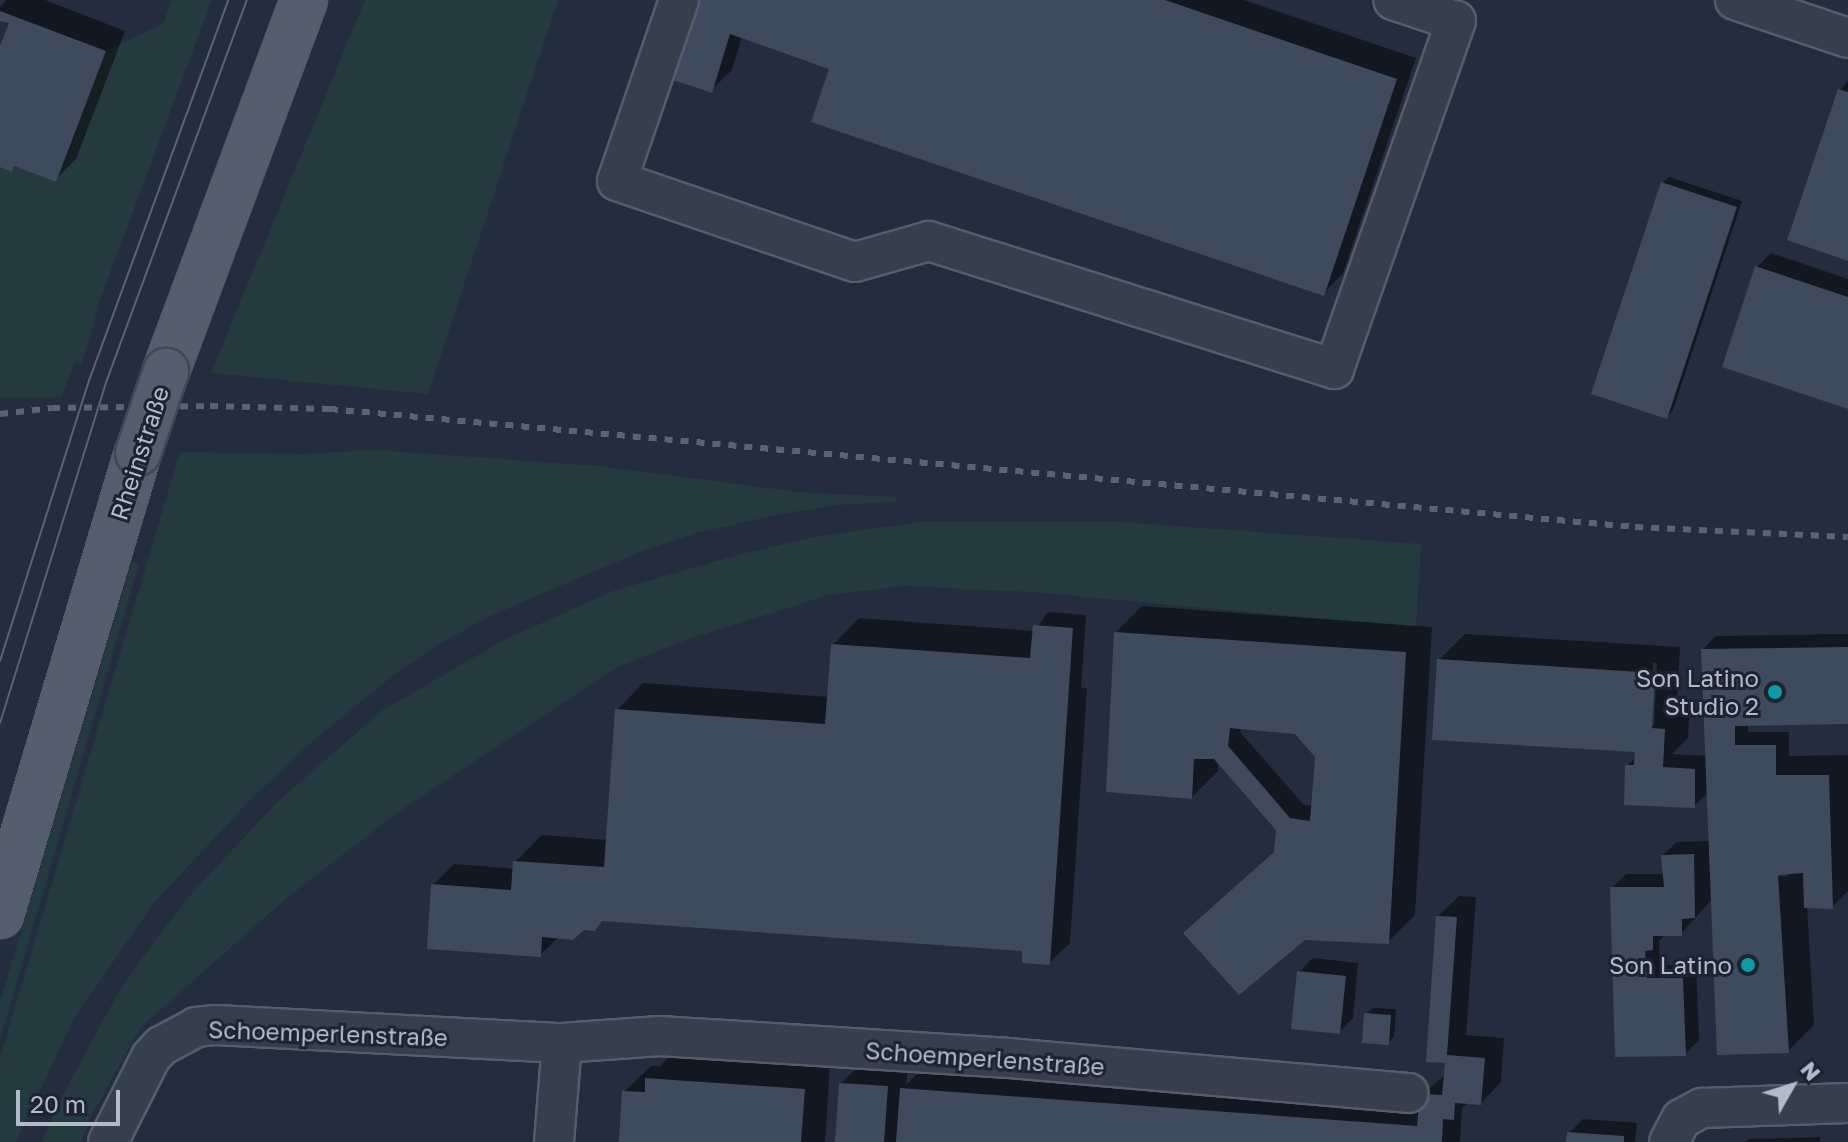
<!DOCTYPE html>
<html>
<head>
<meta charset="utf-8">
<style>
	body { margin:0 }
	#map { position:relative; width:1848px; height:1142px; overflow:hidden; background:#232d3d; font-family:"Golos Text",sans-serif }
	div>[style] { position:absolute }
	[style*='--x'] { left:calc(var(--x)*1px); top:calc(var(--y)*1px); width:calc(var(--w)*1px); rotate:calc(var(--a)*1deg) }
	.green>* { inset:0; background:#253a3e }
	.shadow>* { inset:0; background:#0007 }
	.building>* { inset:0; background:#3f4b5d }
	.roads { filter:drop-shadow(2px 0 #555d6b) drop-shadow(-2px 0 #555d6b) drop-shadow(0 2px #555d6b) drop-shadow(0 -2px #555d6b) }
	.minor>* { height:38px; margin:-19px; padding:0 19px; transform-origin:19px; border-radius:19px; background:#373f4d }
	.major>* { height:44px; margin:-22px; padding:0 22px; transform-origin:22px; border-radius:22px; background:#555e6d }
	.tram>* { height:2px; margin:-1px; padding:0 1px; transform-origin:1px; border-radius:1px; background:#596374 }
	.rail>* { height:6px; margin-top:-3px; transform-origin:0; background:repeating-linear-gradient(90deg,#596374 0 8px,transparent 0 16px) }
	.bridges { filter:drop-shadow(2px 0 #404856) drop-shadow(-2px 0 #404856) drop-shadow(0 2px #404856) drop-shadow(0 -2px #404856) }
	.major-bridge>* { height:44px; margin:-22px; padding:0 22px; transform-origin:22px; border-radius:22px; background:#555e6d }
	.dots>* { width:22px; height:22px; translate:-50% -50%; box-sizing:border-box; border:4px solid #1c2432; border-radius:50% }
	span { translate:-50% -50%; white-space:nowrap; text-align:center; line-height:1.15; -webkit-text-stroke:6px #1c2432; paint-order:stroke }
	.street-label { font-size:24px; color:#b3bac9 }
	.poi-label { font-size:24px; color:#b3bac9 }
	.right { translate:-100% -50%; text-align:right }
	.north { position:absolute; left:1752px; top:1046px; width:80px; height:80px; -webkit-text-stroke:6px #1c2432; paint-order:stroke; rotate:51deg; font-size:22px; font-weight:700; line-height:32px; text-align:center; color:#b3bac9 }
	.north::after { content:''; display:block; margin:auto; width:28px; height:36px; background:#b3bac9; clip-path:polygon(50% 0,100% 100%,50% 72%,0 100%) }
	.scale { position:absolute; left:16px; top:1090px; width:104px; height:36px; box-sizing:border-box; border:4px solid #b3bac9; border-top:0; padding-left:10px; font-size:24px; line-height:28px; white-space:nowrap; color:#b3bac9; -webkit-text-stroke:6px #1c2432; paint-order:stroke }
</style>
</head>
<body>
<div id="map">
	<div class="green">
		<div style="clip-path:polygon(172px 0,212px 0,102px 294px,82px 364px,74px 363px,62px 397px,0 398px,0 167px,14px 166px,56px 182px,106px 51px,163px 24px)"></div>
		<div style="clip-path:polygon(365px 0,558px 0,428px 394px,211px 373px)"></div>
		<div style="clip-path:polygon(376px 450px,599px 466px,799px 492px,896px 497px,897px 502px,836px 505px,781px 514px,697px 533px,647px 549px,490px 616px,439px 644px,392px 676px,307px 746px,249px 801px,153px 904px,73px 1020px,16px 1142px,0 1142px,0 1058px,180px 452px,305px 454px)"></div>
		<div style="clip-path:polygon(921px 522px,1122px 522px,1421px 544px,1416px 627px,1031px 592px,904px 586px,829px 595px,688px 639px,617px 667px,404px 808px,289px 896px,141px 1027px,91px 1116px,81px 1142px,42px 1142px,58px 1104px,118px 993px,153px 943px,192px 893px,277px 802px,383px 710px,504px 640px,613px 591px,745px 553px,819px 536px)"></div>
		<div style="clip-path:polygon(132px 561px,139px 564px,0 1040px,0 1002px)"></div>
	</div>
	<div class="shadow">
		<div style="clip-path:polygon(7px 0,45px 0,125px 31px,76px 159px,55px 180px,16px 165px,12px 169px,0 165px,0 52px,11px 22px,0 19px,0 7px)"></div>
		<div style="clip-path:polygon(698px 0,1244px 0,1416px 58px,1343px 273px,1323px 294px,832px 67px,742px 36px,732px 70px,711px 90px)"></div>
		<div style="clip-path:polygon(1848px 81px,1848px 258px,1840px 90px)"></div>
		<div style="clip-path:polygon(1669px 177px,1742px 201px,1673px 410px,1667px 417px,1663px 183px)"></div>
		<div style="clip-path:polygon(1771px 253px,1848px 279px,1848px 407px,1724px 366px,1757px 267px)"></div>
		<div style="clip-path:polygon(evenodd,1142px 606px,1432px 627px,1415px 915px,1388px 942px,1186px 933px,1277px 850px,1278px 829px,1218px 761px,1218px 771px,1192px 797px,1116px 632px,1142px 606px,1241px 727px,1296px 732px,1317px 756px,1313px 806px,1304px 805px,1240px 732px,1241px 727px)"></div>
		<div style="clip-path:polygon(1048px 612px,1086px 615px,1081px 688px,1087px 688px,1070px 943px,1049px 963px,1022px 949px,604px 919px,594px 929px,583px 928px,559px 937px,540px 955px,433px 885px,454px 864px,515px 869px,515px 862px,542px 835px,608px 840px,617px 710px,643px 683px,829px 697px,833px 645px,859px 618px,1034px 631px)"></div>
		<div style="clip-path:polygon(evenodd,1465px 634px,1680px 647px,1677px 703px,1690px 704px,1688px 738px,1672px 754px,1708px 756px,1703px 649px,1716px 636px,1848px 634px,1848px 722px,1748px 724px,1748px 732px,1789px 732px,1789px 756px,1848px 755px,1848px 891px,1832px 907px,1807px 906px,1814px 1025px,1788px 1051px,1712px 899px,1681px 934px,1666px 934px,1659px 941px,1660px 965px,1696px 965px,1699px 1040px,1685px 1054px,1617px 1055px,1612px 888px,1626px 874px,1664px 874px,1663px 855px,1677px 842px,1710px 841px,1709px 792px,1694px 806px,1627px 766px,1637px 756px,1637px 750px,1439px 660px,1465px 634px,1653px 663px,1657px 663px,1654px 726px,1650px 726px,1653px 663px,1465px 634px,1788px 872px,1788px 876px,1736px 877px,1788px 872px)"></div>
		<div style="clip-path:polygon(1459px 896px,1476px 897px,1466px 1035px,1504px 1038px,1501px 1082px,1481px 1103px,1469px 1102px,1462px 1108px,1460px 1142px,837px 1142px,841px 1084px,861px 1063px,908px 1067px,906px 1085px,928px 1063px,1422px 1095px,1446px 1074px,1438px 916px)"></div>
		<div style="clip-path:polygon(1313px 958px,1358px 963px,1353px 1018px,1339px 1032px,1299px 972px)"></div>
		<div style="clip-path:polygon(1373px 1008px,1396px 1009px,1394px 1037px,1388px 1043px,1366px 1014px)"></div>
		<div style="clip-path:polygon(674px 1052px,830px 1063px,825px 1142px,621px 1142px,624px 1092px,651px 1066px,660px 1066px)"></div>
		<div style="clip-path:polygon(1583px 1119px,1637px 1123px,1635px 1142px,1568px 1142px,1569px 1133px)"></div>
		<div style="clip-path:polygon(1820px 1137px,1820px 1142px,1746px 1142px,1749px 1139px)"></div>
	</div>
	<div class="building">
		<div style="clip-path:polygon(696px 0,1165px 0,1397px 79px,1324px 296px,811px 122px,829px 69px,730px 34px,712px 93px,670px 79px)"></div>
		<div style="clip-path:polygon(0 11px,106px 51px,56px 182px,14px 166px,12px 172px,0 167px,0 46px,9px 23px,0 21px)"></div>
		<div style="clip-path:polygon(1838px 89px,1848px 92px,1848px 261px,1787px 240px)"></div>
		<div style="clip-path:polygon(1661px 182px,1737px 207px,1667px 419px,1591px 394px)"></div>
		<div style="clip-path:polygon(1755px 266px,1848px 297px,1848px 409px,1722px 367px)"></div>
		<div style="clip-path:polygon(1033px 625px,1073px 628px,1050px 965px,1022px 963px,1022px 951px,602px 921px,595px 931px,584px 930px,573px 940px,542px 937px,541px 957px,427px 949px,431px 884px,511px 890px,513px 861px,604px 867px,615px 709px,825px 724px,831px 644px,1030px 658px)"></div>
		<div style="clip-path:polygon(evenodd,1114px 632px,1406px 652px,1389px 944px,1305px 940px,1239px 995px,1183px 933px,1274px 852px,1276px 830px,1214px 759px,1194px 759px,1192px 799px,1106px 792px,1114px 632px,1230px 728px,1295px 734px,1315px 757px,1310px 821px,1290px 818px,1228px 746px,1230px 728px)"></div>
		<div style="clip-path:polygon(1848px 647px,1848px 724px,1735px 726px,1735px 745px,1776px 745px,1776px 775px,1829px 775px,1833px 909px,1804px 908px,1803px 873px,1778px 875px,1789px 1053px,1717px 1055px,1701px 649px)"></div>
		<div style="clip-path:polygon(1437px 659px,1655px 673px,1652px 728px,1665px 729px,1663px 767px,1695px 769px,1695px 808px,1624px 805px,1625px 765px,1634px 765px,1635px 752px,1432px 740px)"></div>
		<div style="clip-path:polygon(1694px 854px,1695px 918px,1682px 919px,1682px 936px,1653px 936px,1653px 950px,1645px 951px,1647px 978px,1683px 978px,1686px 1056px,1615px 1057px,1610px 887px,1664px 887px,1661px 855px)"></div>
		<div style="clip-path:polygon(1436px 916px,1457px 917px,1447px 1055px,1485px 1058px,1481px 1105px,1455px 1103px,1454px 1120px,1443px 1119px,1442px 1142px,896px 1142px,900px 1088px,1417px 1126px,1420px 1094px,1442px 1095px,1445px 1063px,1426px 1062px)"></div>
		<div style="clip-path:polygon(1297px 971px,1346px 976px,1340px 1034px,1291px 1029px)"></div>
		<div style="clip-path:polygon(1364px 1013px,1391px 1015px,1389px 1045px,1362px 1043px)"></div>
		<div style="clip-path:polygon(645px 1078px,805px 1089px,801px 1142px,619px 1142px,622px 1091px,645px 1092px)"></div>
		<div style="clip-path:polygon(839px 1083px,888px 1086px,884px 1142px,835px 1142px)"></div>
		<div style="clip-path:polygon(1567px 1132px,1624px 1136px,1624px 1142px,1566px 1142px)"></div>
	</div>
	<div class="roads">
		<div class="minor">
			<div style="--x:679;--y:0;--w:191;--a:108.9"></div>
			<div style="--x:617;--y:181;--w:251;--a:18.8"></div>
			<div style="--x:855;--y:262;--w:77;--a:-15.8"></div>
			<div style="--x:929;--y:241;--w:425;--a:17.5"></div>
			<div style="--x:1334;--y:369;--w:369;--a:-70.7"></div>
			<div style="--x:1456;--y:21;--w:66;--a:-161.6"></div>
			<div style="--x:1735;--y:0;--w:119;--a:18.6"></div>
			<div style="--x:108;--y:1142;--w:95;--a:-63.2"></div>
			<div style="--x:151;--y:1057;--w:15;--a:-48"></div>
			<div style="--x:161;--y:1046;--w:40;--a:-28"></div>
			<div style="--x:196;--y:1027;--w:20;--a:-6"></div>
			<div style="--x:216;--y:1025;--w:346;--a:3"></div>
			<div style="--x:562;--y:1043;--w:98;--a:-4.1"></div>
			<div style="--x:660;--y:1036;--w:350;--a:3.6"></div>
			<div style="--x:1009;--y:1058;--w:401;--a:5"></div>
			<div style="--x:554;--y:1142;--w:99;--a:-85.4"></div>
			<div style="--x:1669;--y:1142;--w:26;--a:-62"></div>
			<div style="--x:1681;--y:1119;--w:24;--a:-28"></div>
			<div style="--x:1702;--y:1108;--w:146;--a:-2"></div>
		</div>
		<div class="major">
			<div style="--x:166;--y:371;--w:396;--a:-69.6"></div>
			<div style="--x:0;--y:915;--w:482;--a:-73.4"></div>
		</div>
	</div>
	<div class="tram">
		<div style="--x:0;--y:661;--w:297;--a:-72.4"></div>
		<div style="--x:90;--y:378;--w:402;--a:-69.9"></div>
		<div style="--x:0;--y:723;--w:359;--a:-72.7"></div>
		<div style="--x:107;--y:380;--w:405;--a:-69.8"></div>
	</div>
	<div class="rail">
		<div style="--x:0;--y:414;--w:52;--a:-6.6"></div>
		<div style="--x:52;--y:408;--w:158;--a:-0.7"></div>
		<div style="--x:210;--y:406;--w:120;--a:1.4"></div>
		<div style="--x:330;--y:409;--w:1310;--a:5.17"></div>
		<div style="--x:1635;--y:527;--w:213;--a:2.7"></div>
	</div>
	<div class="bridges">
		<div class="major-bridge">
			<div style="--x:138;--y:453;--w:87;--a:-71.1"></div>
		</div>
	</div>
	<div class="dots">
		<div style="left:1775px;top:692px;background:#0f9aa8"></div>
		<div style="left:1748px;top:965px;background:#0f9aa8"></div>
	</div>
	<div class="street-label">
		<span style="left:139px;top:453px;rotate:-72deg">Rheinstraße</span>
		<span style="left:328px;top:1033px;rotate:2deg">Schoemperlenstraße</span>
		<span style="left:985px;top:1058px;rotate:4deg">Schoemperlenstraße</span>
	</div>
	<div class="poi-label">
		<span class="right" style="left:1759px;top:692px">Son Latino<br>Studio 2</span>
		<span class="right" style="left:1732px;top:965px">Son Latino</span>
	</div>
	<div class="north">N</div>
	<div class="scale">20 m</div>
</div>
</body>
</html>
